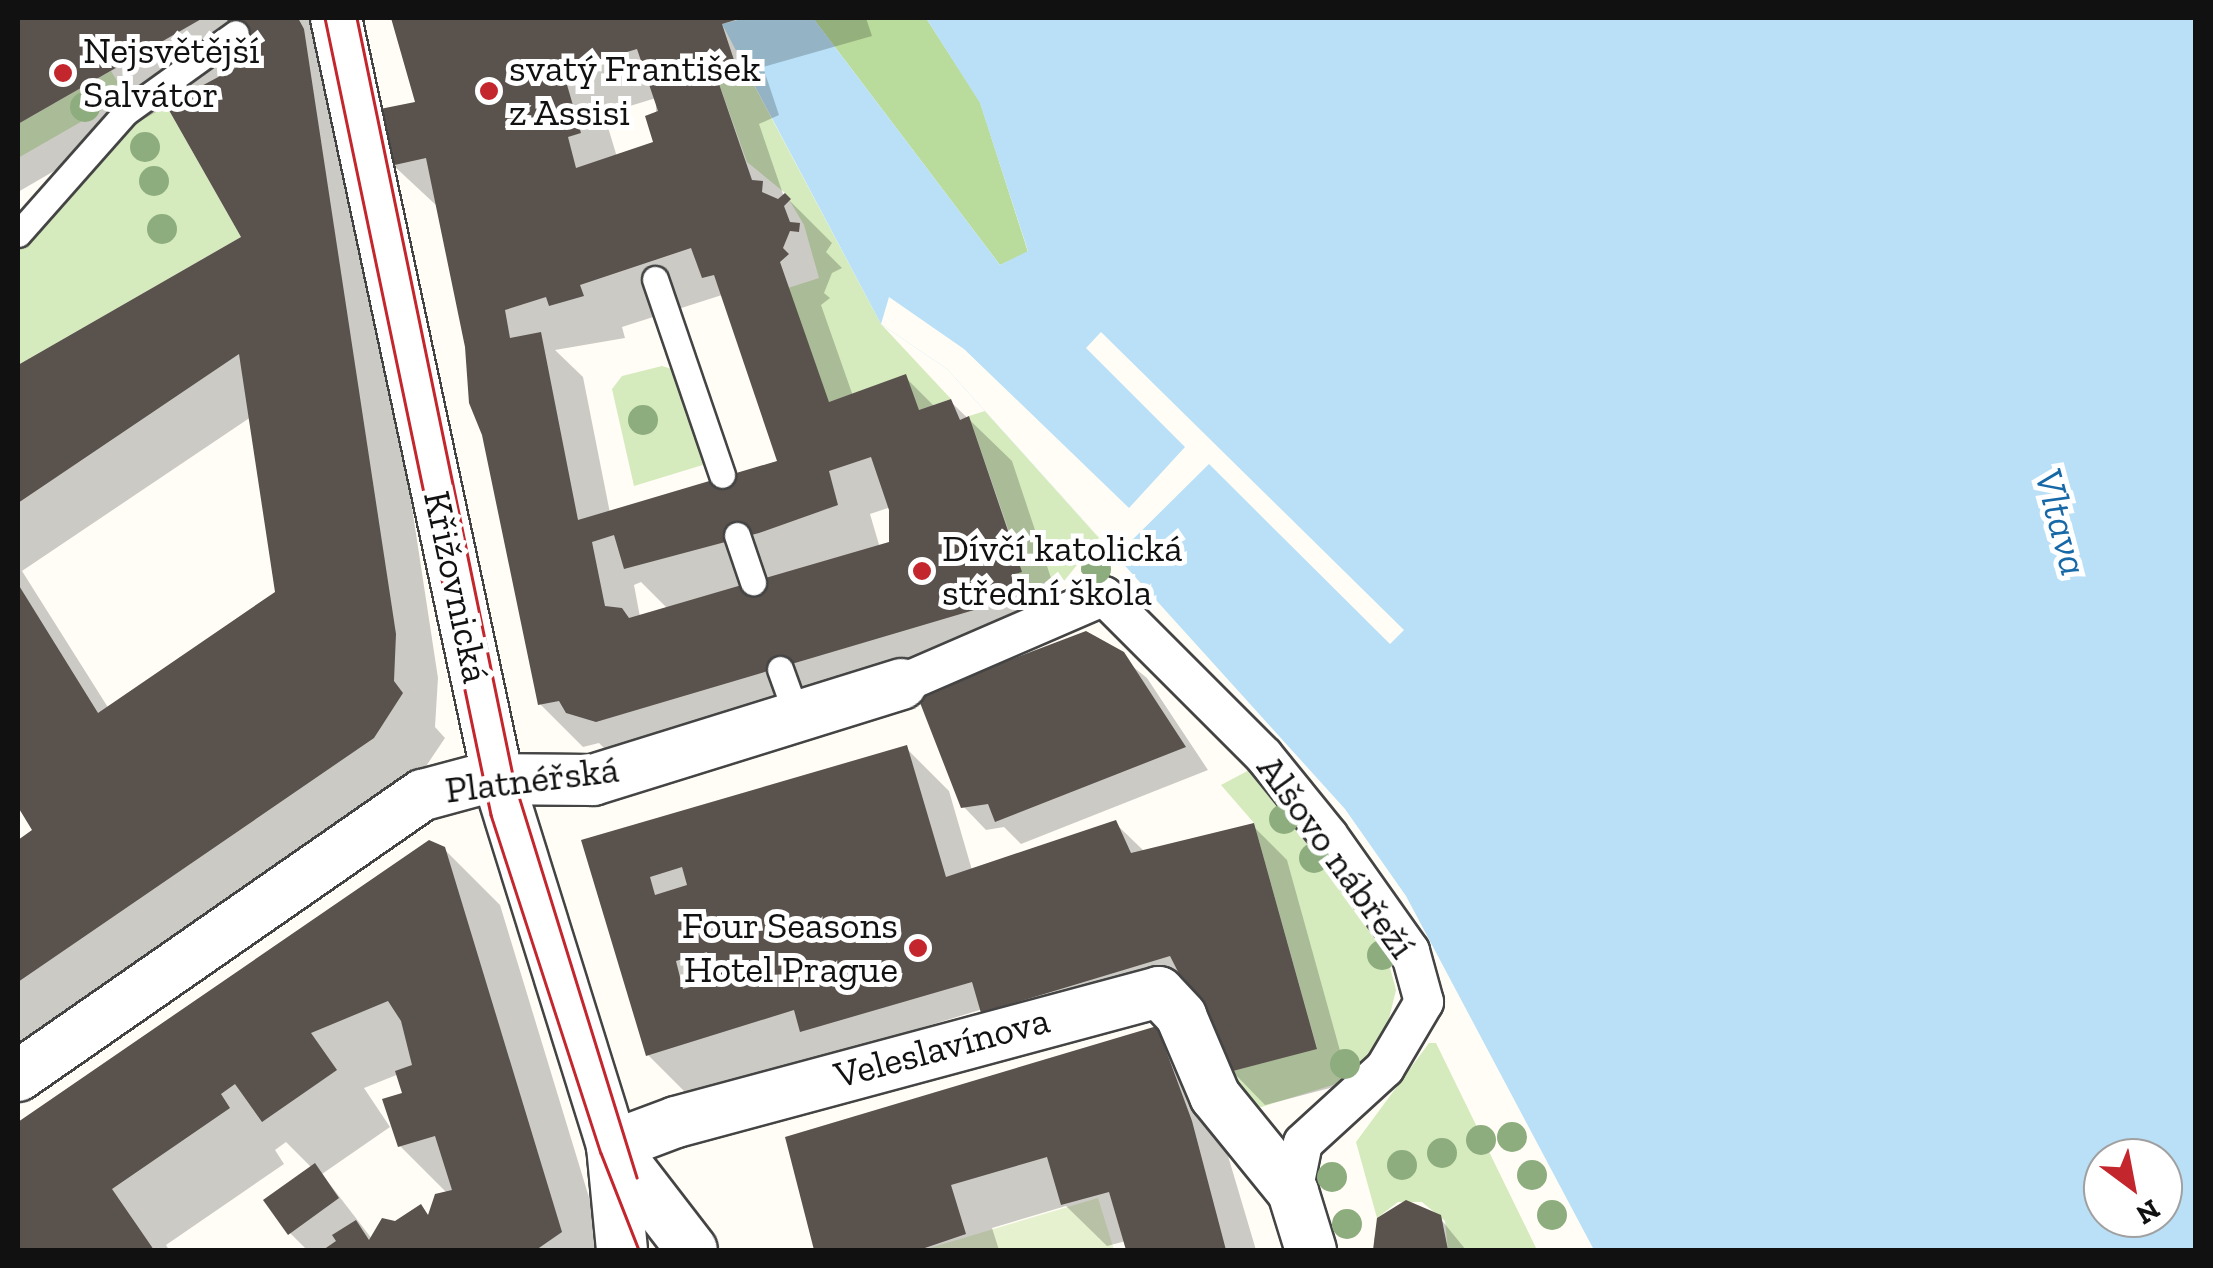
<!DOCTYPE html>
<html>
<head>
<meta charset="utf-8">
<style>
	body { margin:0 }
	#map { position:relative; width:2213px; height:1268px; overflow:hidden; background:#fffdf5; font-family:"Zilla Slab",serif }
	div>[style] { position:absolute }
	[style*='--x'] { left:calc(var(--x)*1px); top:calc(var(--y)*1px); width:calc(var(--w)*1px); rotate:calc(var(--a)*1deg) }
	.green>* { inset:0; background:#d5ebbd }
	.forest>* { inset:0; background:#b9dc9c }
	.pitch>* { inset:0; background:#e6f2cf }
	.water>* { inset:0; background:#b9e0f7 }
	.pier>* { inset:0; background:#fffdf5 }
	.shadow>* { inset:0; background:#0003 }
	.building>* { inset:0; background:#5a524d }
	.roads { filter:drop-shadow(2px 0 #444) drop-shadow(-2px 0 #444) drop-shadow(0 2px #444) drop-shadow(0 -2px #444) }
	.service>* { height:25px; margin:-12.5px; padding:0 12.5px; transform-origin:12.5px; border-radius:12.5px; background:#fff }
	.pedestrian>* { height:38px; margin:-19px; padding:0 19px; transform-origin:19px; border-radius:19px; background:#fff }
	.minor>* { height:50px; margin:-25px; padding:0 25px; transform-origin:25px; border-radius:25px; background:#fff }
	.tram>* { height:2.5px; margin:-1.25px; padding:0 1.25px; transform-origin:1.25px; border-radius:1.25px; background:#c4262e }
	.trees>* { width:30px; height:30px; margin:-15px; border-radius:50%; background:#8dad7f }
	.dots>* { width:28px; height:28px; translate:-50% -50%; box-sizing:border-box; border:5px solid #fff; border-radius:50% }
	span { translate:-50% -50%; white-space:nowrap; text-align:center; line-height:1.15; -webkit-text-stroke:10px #fff; paint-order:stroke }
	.poi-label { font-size:38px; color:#111 }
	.left { translate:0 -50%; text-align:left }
	.right { translate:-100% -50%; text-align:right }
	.street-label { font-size:38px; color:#111 }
	.water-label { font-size:40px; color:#1768a6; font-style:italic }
	.frame { position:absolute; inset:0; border:20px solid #111; pointer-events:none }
	.north { position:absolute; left:2083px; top:1138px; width:100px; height:100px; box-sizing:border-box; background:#fff; border:2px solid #a0a0a0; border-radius:50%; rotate:148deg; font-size:28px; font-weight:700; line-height:40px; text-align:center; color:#111 }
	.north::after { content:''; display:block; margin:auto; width:35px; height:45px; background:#c4262e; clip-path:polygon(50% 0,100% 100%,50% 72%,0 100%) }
</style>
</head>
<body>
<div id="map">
	<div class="green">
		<div style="clip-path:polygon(111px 71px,122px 89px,119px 100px,18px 158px,18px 124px)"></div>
		<div style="clip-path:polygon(738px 72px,748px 74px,881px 324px,951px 399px,919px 410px,905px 375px,829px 402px,788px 288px,819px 278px,804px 225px,785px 193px,747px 162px,718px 81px)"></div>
		<div style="clip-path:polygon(166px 105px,241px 237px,18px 365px,18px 250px,125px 130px)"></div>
		<div style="clip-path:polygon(662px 366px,672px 369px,706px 464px,634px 486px,612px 389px,622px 376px)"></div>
		<div style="clip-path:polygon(985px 411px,1099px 538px,1064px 581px,1018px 594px,1012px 540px,969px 416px)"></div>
		<div style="clip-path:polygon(1253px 768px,1381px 934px,1396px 990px,1383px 1043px,1349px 1080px,1258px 1108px,1244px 1106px,1229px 1072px,1317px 1048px,1254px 823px,1221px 785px)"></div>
		<div style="clip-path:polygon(1429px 1043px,1436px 1043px,1537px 1250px,1448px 1250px,1445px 1221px,1422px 1202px,1398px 1202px,1377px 1218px,1356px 1142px)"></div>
	</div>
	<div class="forest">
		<div style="clip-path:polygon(813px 18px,926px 18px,980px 102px,1028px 252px,1000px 265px)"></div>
	</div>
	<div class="pitch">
		<div style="clip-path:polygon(1098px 1198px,1114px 1250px,923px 1250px)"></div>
	</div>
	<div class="water">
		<div style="clip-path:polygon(evenodd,746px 18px,813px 18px,1000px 265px,1028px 251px,980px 103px,926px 18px,2195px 18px,2195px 1250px,1594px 1250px,1406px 896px,1345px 809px,947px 369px,881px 324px,722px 24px,746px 18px,2103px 1158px,2163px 1158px,2163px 1218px,2103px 1218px,2103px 1158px)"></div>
	</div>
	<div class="pier">
		<div style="clip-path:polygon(889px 297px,964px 349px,1129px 508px,1185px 447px,1086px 348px,1101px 332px,1404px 630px,1390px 644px,1209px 464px,1116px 556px,947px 369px,881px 324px)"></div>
	</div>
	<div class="shadow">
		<div style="clip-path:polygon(evenodd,18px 18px,325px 18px,346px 75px,438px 678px,435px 727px,445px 738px,416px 781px,18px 1051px,18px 843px,35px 831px,18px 802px,18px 368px,244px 238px,168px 105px,18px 192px,18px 18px,251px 417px,278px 594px,109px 709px,22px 571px,251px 417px)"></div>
		<div style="clip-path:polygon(evenodd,392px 18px,866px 18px,872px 36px,763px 67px,779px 115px,759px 124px,783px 194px,832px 243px,826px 252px,842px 268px,832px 273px,824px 293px,830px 298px,821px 305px,853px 396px,905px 377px,935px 407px,951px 402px,1012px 461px,1063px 614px,1052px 617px,1059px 639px,641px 764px,611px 755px,599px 743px,583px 747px,540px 704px,438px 207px,393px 165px,419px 104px,392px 18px,656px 98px,656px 144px,617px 157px,604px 114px,656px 98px,392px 18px,722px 295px,780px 463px,610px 513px,583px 377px,555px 350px,625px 338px,622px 327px,722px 295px,392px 18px,891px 507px,891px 544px,880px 548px,870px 514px,891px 507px,392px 18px,641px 582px,668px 609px,640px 617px,634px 585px,641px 582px)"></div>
		<div style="clip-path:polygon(1095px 636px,1147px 678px,1208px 770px,1021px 844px,1004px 827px,986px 830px,963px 806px,920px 697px)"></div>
		<div style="clip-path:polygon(906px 748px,949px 791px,972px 870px,1115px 823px,1145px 852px,1253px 826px,1287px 860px,1349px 1083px,1265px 1105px,1231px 1070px,1197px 1003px,1026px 1054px,983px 1009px,691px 1098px,648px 1055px,584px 842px)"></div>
		<div style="clip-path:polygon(evenodd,429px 843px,444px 849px,500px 905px,605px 1250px,307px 1250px,290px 1233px,312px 1168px,286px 1142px,275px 1150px,284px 1164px,166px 1245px,169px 1250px,18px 1250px,18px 1123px,429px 843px,399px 1074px,405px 1094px,400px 1146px,447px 1193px,430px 1217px,421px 1207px,372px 1239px,322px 1174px,390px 1127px,364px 1088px,399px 1074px)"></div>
		<div style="clip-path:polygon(1161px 1032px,1204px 1075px,1256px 1250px,1129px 1250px,1126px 1241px,1107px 1246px,1066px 1206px,992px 1228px,999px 1250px,819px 1250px,790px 1137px)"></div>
		<div style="clip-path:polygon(1387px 1212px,1439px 1217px,1466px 1250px,1378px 1250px,1374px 1239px)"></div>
	</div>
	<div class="building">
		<div style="clip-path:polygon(18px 18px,203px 18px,18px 124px)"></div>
		<div style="clip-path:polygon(226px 18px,298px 18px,304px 29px,396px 634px,394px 681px,403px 693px,374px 738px,18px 982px,18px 840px,32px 830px,18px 807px,18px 584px,98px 713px,275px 592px,239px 354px,18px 503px,18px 365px,241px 237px,166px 105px,250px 60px)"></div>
		<div style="clip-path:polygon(evenodd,391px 18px,742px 18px,722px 24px,738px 72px,718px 81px,752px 180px,763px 181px,762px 192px,778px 199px,785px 193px,791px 199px,784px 206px,790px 222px,800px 223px,799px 232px,790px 231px,783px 248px,789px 254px,780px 262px,829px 402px,906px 374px,919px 410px,951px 399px,960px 420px,969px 416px,1022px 572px,1011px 575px,1018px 597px,596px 722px,566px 713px,559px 701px,538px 705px,482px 435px,469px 403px,465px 347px,426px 158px,390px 166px,380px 109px,415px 102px,391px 18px,637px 49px,658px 111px,645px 116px,653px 142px,576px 168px,568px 137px,581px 133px,563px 71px,637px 49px,391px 18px,691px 248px,702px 278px,714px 275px,777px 461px,578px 520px,541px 332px,510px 338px,505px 310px,546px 297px,549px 306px,584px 296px,580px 285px,691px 248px,391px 18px,871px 457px,889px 510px,889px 542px,629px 618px,622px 608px,605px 606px,592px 542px,614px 535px,624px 569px,759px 533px,838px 505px,829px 471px,871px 457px)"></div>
		<div style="clip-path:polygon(1086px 631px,1124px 652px,1186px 747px,995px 822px,988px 804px,961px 808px,917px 695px)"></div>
		<div style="clip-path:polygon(evenodd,907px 745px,946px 877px,1116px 820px,1131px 853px,1254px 823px,1317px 1049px,1229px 1072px,1170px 956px,981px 1013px,972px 982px,800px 1032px,794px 1010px,646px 1056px,581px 840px,907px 745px,682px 867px,687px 885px,655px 895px,650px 877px,682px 867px,907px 745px,707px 952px,715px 980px,683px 989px,676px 961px,707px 952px)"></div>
		<div style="clip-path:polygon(429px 840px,445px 847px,562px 1232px,536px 1250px,323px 1250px,336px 1241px,332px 1235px,356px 1220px,369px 1240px,382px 1218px,395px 1221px,421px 1204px,428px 1215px,435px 1194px,452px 1190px,435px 1136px,398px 1147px,382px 1099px,402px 1093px,395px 1071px,412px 1065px,401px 1021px,388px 1001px,311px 1033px,337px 1070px,262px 1122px,235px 1084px,221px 1094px,230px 1108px,112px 1189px,154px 1250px,18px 1250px,18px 1122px)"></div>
		<div style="clip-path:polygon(1157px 1026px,1192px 1121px,1226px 1250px,1126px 1250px,1109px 1192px,1061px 1205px,1047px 1157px,951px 1185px,966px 1234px,919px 1250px,814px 1250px,785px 1137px)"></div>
		<div style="clip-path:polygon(315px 1163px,339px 1198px,288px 1235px,263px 1200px)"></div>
		<div style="clip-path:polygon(1406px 1200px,1441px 1215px,1448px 1250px,1373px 1250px,1377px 1218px)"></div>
	</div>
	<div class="roads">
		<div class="service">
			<div style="--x:18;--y:234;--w:163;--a:-48.5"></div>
			<div style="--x:126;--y:112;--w:135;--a:-35.7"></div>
			<div style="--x:655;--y:279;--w:207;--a:71.1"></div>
			<div style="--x:737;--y:535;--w:50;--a:71.2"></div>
			<div style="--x:780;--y:669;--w:50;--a:70.1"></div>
		</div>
		<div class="pedestrian">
			<div style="--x:901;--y:684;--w:221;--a:-23.4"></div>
			<div style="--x:1104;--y:596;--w:226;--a:45"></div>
			<div style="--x:1264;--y:756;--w:102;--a:51"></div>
			<div style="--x:1328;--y:835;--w:142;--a:54.7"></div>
			<div style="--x:1410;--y:951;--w:53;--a:74.6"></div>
			<div style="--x:1424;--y:1002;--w:77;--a:120.6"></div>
			<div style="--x:1385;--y:1068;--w:111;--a:137.6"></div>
			<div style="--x:1303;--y:1143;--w:50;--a:101.5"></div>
		</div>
		<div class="minor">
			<div style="--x:336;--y:18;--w:778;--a:77.98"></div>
			<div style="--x:498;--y:779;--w:384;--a:72.7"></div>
			<div style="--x:612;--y:1146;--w:104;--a:84.5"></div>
			<div style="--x:18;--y:1076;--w:493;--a:-34.8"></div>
			<div style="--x:423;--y:795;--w:61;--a:-15.2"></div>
			<div style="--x:482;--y:779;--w:111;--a:0.5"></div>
			<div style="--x:593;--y:780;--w:323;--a:-17.3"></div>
			<div style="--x:612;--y:1146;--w:68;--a:-20.6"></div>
			<div style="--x:676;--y:1122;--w:500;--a:-15.06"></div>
			<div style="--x:1159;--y:992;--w:33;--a:47"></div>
			<div style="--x:1181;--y:1016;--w:87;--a:67"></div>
			<div style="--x:1215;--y:1096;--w:124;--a:50.9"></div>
			<div style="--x:1293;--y:1192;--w:61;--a:72.8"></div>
			<div style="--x:612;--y:1146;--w:131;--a:52.4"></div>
		</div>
	</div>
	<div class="tram">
		<div style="--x:325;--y:18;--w:814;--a:78.23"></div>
		<div style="--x:491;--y:815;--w:355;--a:72"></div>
		<div style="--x:601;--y:1153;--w:104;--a:68.6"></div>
		<div style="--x:357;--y:18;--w:778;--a:78.36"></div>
		<div style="--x:514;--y:780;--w:416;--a:72.8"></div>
	</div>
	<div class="trees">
		<div style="left:85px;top:107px"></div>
		<div style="left:145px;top:147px"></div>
		<div style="left:154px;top:181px"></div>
		<div style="left:162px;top:229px"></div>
		<div style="left:643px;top:420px"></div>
		<div style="left:1096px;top:569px"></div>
		<div style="left:1284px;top:819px"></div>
		<div style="left:1314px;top:858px"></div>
		<div style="left:1382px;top:955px"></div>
		<div style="left:1345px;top:1064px"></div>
		<div style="left:1512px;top:1137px"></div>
		<div style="left:1481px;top:1140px"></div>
		<div style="left:1442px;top:1153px"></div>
		<div style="left:1402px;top:1165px"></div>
		<div style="left:1532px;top:1175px"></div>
		<div style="left:1332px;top:1177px"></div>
		<div style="left:1552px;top:1215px"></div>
		<div style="left:1347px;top:1224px"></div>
	</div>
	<div class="dots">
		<div style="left:63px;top:73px;background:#c4262e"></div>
		<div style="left:489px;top:91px;background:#c4262e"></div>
		<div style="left:922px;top:571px;background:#c4262e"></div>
		<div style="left:918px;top:948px;background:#c4262e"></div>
	</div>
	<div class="poi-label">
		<span class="left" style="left:83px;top:73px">Nejsvětější<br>Salvátor</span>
		<span class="left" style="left:509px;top:91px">svatý František<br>z Assisi</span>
		<span class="left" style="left:942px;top:571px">Dívčí katolická<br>střední škola</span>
		<span class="right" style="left:898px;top:948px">Four Seasons<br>Hotel Prague</span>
	</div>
	<div class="street-label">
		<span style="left:456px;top:587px;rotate:78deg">Křižovnická</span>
		<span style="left:532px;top:780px;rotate:-7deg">Platnéřská</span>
		<span style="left:1336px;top:857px;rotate:54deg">Alšovo nábřeží</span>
		<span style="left:942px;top:1048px;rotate:-15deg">Veleslavínova</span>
	</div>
	<div class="water-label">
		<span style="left:2062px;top:522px;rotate:75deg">Vltava</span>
	</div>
	<div class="frame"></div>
	<div class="north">N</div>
</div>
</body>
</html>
